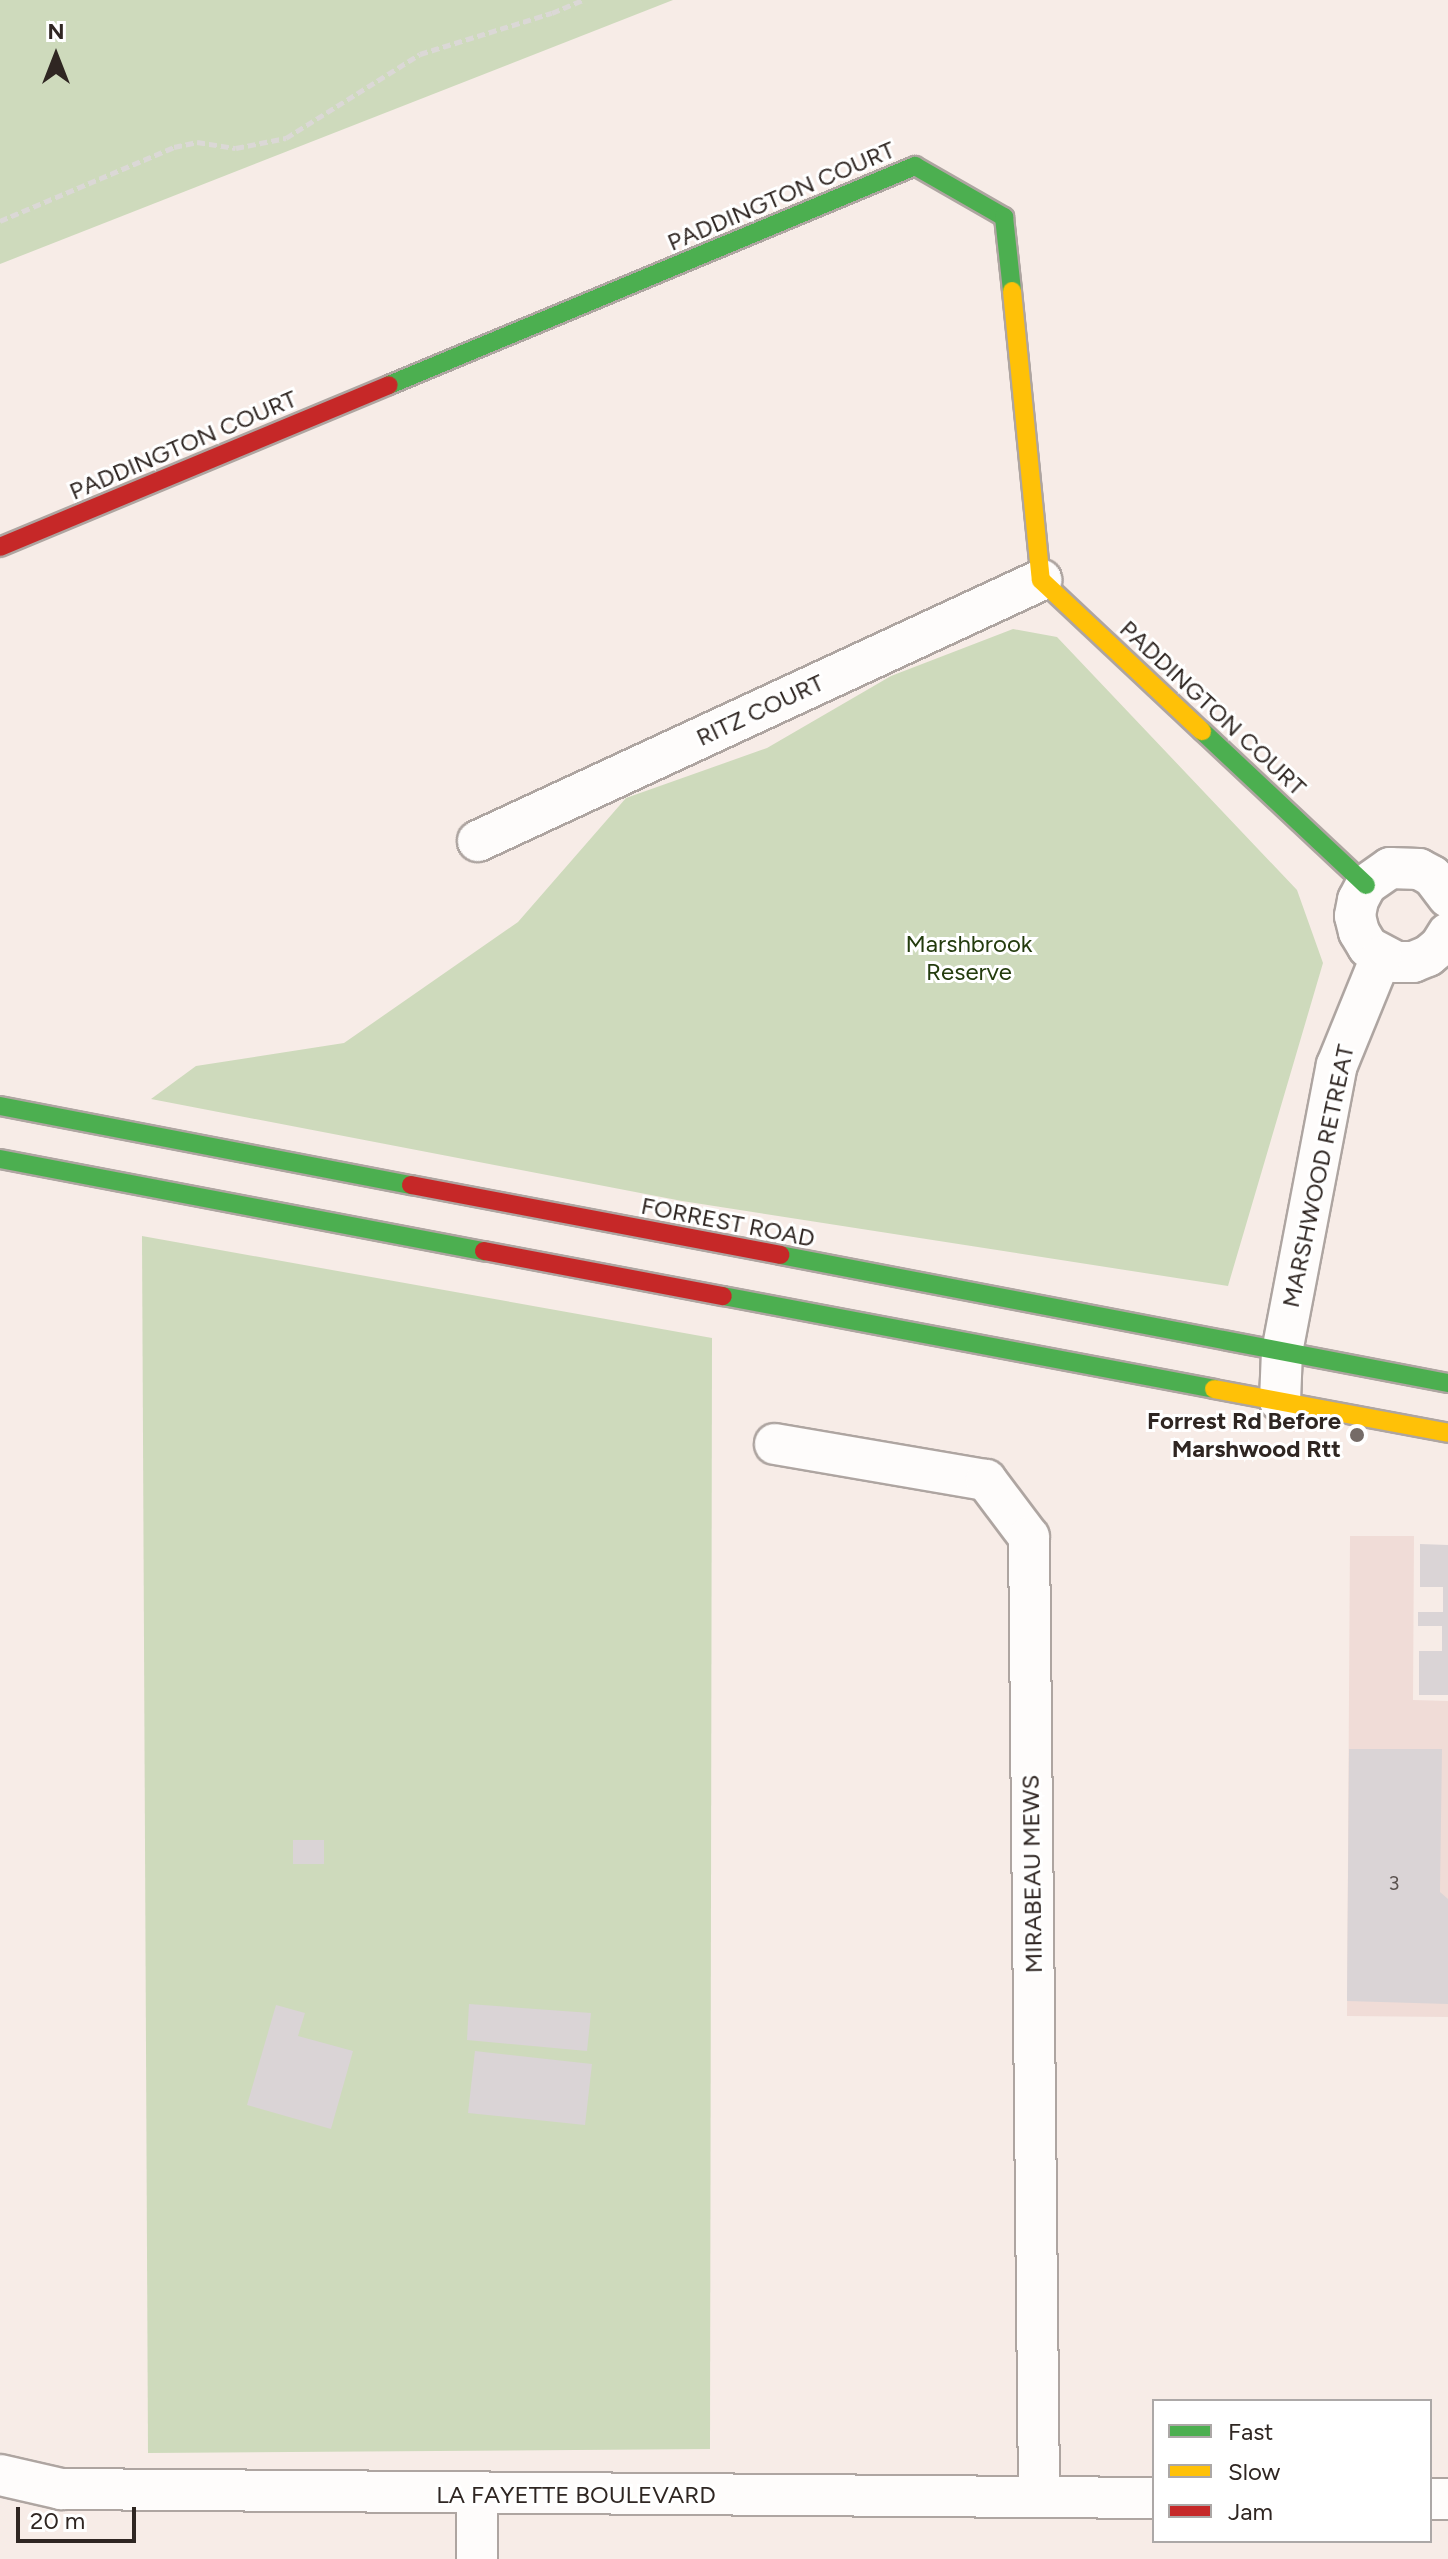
<!DOCTYPE html>
<html>
<head>
<meta charset="utf-8">
<style>
	body { margin:0 }
	#map { position:relative; width:1448px; height:2559px; overflow:hidden; background:#f7ece7; font-family:Figtree,sans-serif }
	div>[style] { position:absolute }
	[style*='--x'] { left:calc(var(--x)*1px); top:calc(var(--y)*1px); width:calc(var(--w)*1px); rotate:calc(var(--a)*1deg) }
	.commercial>* { inset:0; background:#f0dcd7 }
	.green>* { inset:0; background:#cedabc }
	.building>* { inset:0; background:#dad4d6 }
	.path>* { height:5px; margin-top:-2.5px; transform-origin:0; background:repeating-linear-gradient(90deg,#dbd8d6 0 8px,transparent 0 12px) }
	.roads { filter:drop-shadow(2px 0 #aea5a1) drop-shadow(-2px 0 #aea5a1) drop-shadow(0 2px #aea5a1) drop-shadow(0 -2px #aea5a1) }
	.street>* { height:40px; margin:-20px; padding:0 20px; transform-origin:20px; border-radius:20px; background:#fefcfb }
	.fast>* { height:18px; margin:-9px; padding:0 9px; transform-origin:9px; border-radius:9px; background:#4caf50 }
	.slow>* { height:18px; margin:-9px; padding:0 9px; transform-origin:9px; border-radius:9px; background:#ffc107 }
	.jam>* { height:18px; margin:-9px; padding:0 9px; transform-origin:9px; border-radius:9px; background:#c62828 }
	.dots>* { width:22px; height:22px; translate:-50% -50%; box-sizing:border-box; border:4px solid #fff; border-radius:50% }
	span { translate:-50% -50%; white-space:nowrap; text-align:center; line-height:1.15; -webkit-text-stroke:6px #fff; paint-order:stroke }
	.number-label { font-size:20px; color:#5a524f }
	.number-label span { -webkit-text-stroke-width:0 }
	.street-label { font-size:24px; color:#2f2622 }
	.park-label { font-size:24px; color:#233b0d }
	.poi-label { font-size:24px; color:#2f2622; font-weight:700 }
	.right { translate:-100% -50%; text-align:right }
	.legend { position:absolute; left:1152px; top:2399px; width:280px; height:144px; box-sizing:border-box; background:#fff; border:2px solid #aca8a7; margin:0; padding:10px 14px; list-style:none; font-size:24px; color:#2f2622 }
	.legend li { display:flex; align-items:center; gap:16px; height:40px }
	.legend b { width:40px; border:2px solid #aca8a7 }
	.north { position:absolute; left:16px; top:16px; width:80px; height:80px; -webkit-text-stroke:6px #fff; paint-order:stroke; rotate:0deg; font-size:22px; font-weight:700; line-height:32px; text-align:center; color:#2f2622 }
	.north::after { content:''; display:block; margin:auto; width:28px; height:36px; background:#2f2622; clip-path:polygon(50% 0,100% 100%,50% 72%,0 100%) }
	.scale { position:absolute; left:16px; top:2507px; width:120px; height:36px; box-sizing:border-box; border:4px solid #2f2622; border-top:0; padding-left:10px; font-size:24px; line-height:28px; white-space:nowrap; color:#2f2622; -webkit-text-stroke:6px #fff; paint-order:stroke }
</style>
</head>
<body>
<div id="map">
	<div class="commercial">
		<div style="clip-path:polygon(1350px 1536px,1414px 1536px,1413px 1700px,1448px 1701px,1448px 2017px,1347px 2016px)"></div>
	</div>
	<div class="green">
		<div style="clip-path:polygon(0 0,673px 0,0 264px)"></div>
		<div style="clip-path:polygon(1013px 629px,1057px 637px,1297px 890px,1323px 963px,1228px 1286px,682px 1201px,151px 1099px,196px 1066px,344px 1043px,518px 922px,626px 798px,767px 748px,891px 676px)"></div>
		<div style="clip-path:polygon(142px 1236px,712px 1338px,710px 2449px,148px 2453px)"></div>
	</div>
	<div class="building">
		<div style="clip-path:polygon(1420px 1544px,1448px 1545px,1448px 1695px,1419px 1695px,1419px 1651px,1442px 1651px,1442px 1626px,1418px 1626px,1418px 1612px,1443px 1612px,1443px 1587px,1420px 1587px)"></div>
		<div style="clip-path:polygon(1349px 1749px,1442px 1749px,1440px 1892px,1448px 1899px,1448px 2004px,1347px 2001px)"></div>
		<div style="clip-path:polygon(293px 1840px,324px 1840px,324px 1864px,293px 1864px)"></div>
		<div style="clip-path:polygon(469px 2004px,591px 2013px,587px 2051px,467px 2040px)"></div>
		<div style="clip-path:polygon(276px 2005px,305px 2013px,298px 2036px,353px 2051px,331px 2129px,247px 2105px)"></div>
		<div style="clip-path:polygon(475px 2051px,592px 2064px,585px 2125px,468px 2113px)"></div>
	</div>
	<div class="path">
		<div style="--x:0;--y:221;--w:189;--a:-23"></div>
		<div style="--x:174;--y:147;--w:24;--a:-12"></div>
		<div style="--x:197;--y:142;--w:39;--a:9"></div>
		<div style="--x:236;--y:148;--w:51;--a:-11.3"></div>
		<div style="--x:286;--y:138;--w:158;--a:-32.1"></div>
		<div style="--x:420;--y:54;--w:138;--a:-17.3"></div>
		<div style="--x:552;--y:13;--w:33;--a:-23"></div>
	</div>
	<div class="roads">
		<div class="street">
			<div style="--x:478;--y:841;--w:621;--a:-24.87"></div>
			<div style="--x:1448;--y:897;--w:26;--a:-127"></div>
			<div style="--x:1432;--y:876;--w:15;--a:-152"></div>
			<div style="--x:1419;--y:869;--w:29;--a:-178"></div>
			<div style="--x:1390;--y:868;--w:29;--a:145"></div>
			<div style="--x:1366;--y:885;--w:17;--a:118"></div>
			<div style="--x:1358;--y:900;--w:16;--a:101"></div>
			<div style="--x:1355;--y:916;--w:16;--a:76"></div>
			<div style="--x:1359;--y:932;--w:17;--a:59"></div>
			<div style="--x:1368;--y:947;--w:32;--a:28"></div>
			<div style="--x:1396;--y:962;--w:17;--a:0"></div>
			<div style="--x:1413;--y:962;--w:16;--a:-22"></div>
			<div style="--x:1428;--y:956;--w:16;--a:-40"></div>
			<div style="--x:1440;--y:946;--w:15;--a:-58"></div>
			<div style="--x:1280;--y:1401;--w:49;--a:-87.7"></div>
			<div style="--x:1282;--y:1352;--w:292;--a:-79.2"></div>
			<div style="--x:1337;--y:1065;--w:117;--a:-67.8"></div>
			<div style="--x:775;--y:1444;--w:214;--a:9.7"></div>
			<div style="--x:986;--y:1480;--w:71;--a:53"></div>
			<div style="--x:1029;--y:1537;--w:960;--a:89.4"></div>
			<div style="--x:0;--y:2475;--w:63;--a:12.9"></div>
			<div style="--x:61;--y:2489;--w:1093;--a:0.47"></div>
			<div style="--x:477;--y:2495;--w:64;--a:90"></div>
			<div style="--x:1430;--y:2499;--w:18;--a:0"></div>
		</div>
		<div class="fast">
			<div style="--x:389;--y:385;--w:570;--a:-22.6"></div>
			<div style="--x:915;--y:166;--w:103;--a:29.8"></div>
			<div style="--x:1004;--y:217;--w:74;--a:83.8"></div>
			<div style="--x:1202;--y:731;--w:225;--a:43.2"></div>
			<div style="--x:0;--y:1106;--w:419;--a:10.9"></div>
			<div style="--x:0;--y:1159;--w:493;--a:10.8"></div>
			<div style="--x:780;--y:1255;--w:680;--a:10.85"></div>
			<div style="--x:723;--y:1296;--w:500;--a:10.7"></div>
		</div>
		<div class="slow">
			<div style="--x:1012;--y:291;--w:290;--a:84.3"></div>
			<div style="--x:1041;--y:580;--w:221;--a:43.2"></div>
			<div style="--x:1214;--y:1389;--w:238;--a:10.6"></div>
		</div>
		<div class="jam">
			<div style="--x:0;--y:547;--w:421;--a:-22.6"></div>
			<div style="--x:411;--y:1185;--w:376;--a:10.7"></div>
			<div style="--x:484;--y:1251;--w:243;--a:10.7"></div>
		</div>
	</div>
	<div class="dots">
		<div style="left:1357px;top:1435px;background:#756b67"></div>
	</div>
	<div class="number-label">
		<span style="left:1394px;top:1883px">3</span>
	</div>
	<div class="street-label">
		<span style="left:781px;top:196px;rotate:-23deg">PADDINGTON COURT</span>
		<span style="left:183px;top:445px;rotate:-23deg">PADDINGTON COURT</span>
		<span style="left:1213px;top:708px;rotate:43deg">PADDINGTON COURT</span>
		<span style="left:760px;top:710px;rotate:-25deg">RITZ COURT</span>
		<span style="left:1318px;top:1176px;rotate:-78deg">MARSHWOOD RETREAT</span>
		<span style="left:728px;top:1222px;rotate:11deg">FORREST ROAD</span>
		<span style="left:1032px;top:1874px;rotate:-91deg">MIRABEAU MEWS</span>
		<span style="left:576px;top:2495px">LA FAYETTE BOULEVARD</span>
	</div>
	<div class="park-label">
		<span style="left:969px;top:958px">Marshbrook<br>Reserve</span>
	</div>
	<div class="poi-label">
		<span class="right" style="left:1341px;top:1435px">Forrest Rd Before<br>Marshwood Rtt</span>
	</div>
	<ul class="legend">
	<li><b style="height:10px;background:#4caf50"></b>Fast</li>
	<li><b style="height:10px;background:#ffc107"></b>Slow</li>
	<li><b style="height:10px;background:#c62828"></b>Jam</li>
	</ul>
	<div class="north">N</div>
	<div class="scale">20 m</div>
</div>
</body>
</html>
